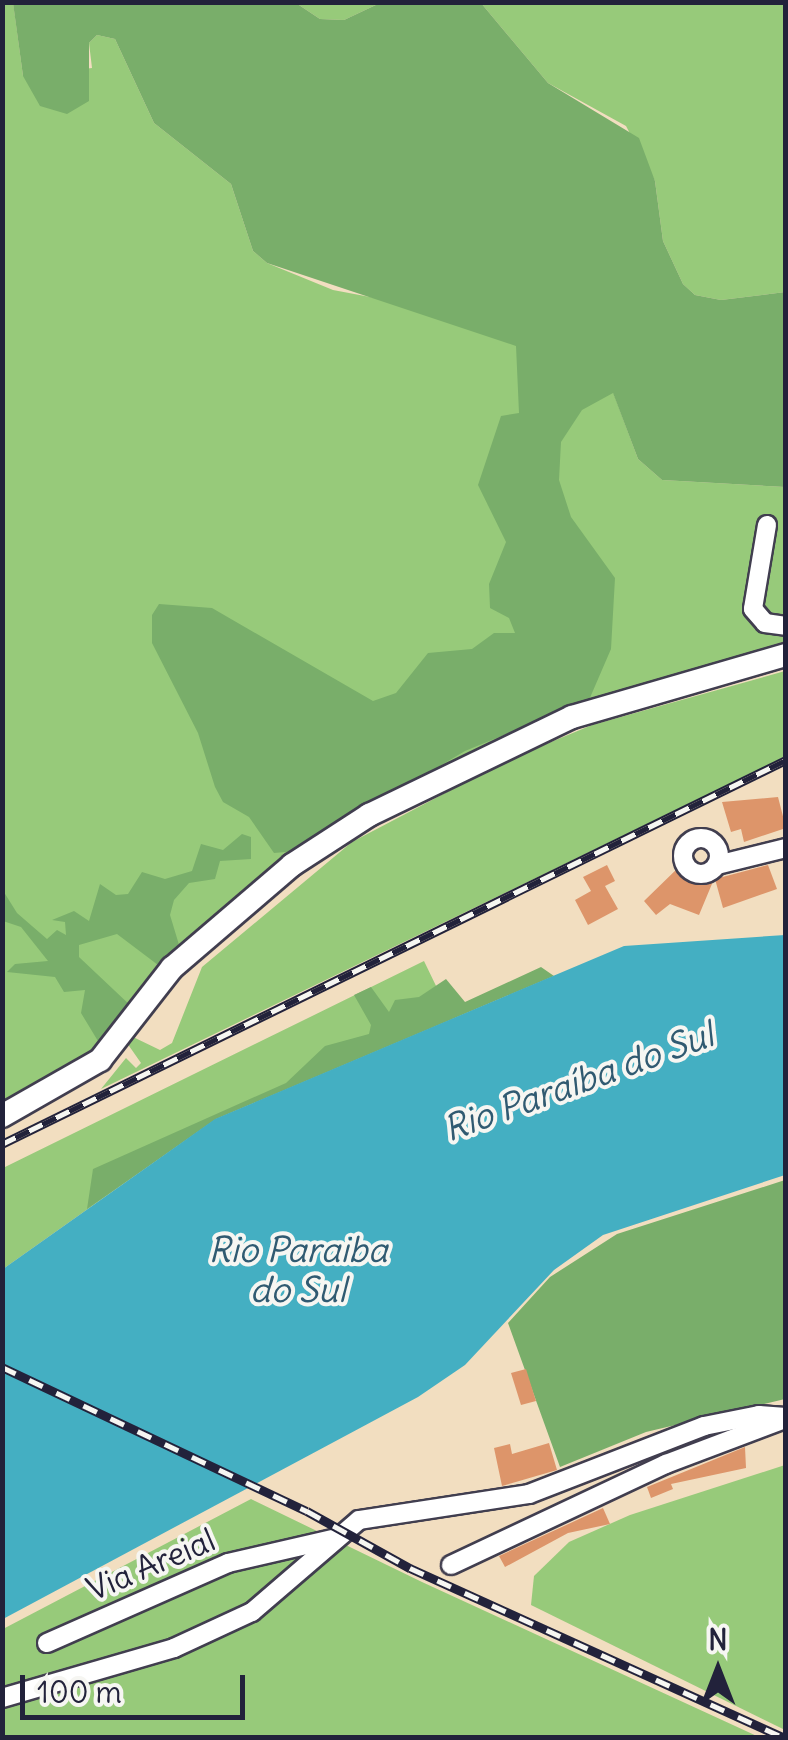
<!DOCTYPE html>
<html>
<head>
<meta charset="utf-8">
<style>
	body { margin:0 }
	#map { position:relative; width:788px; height:1740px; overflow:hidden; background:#f2dec0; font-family:Delius,sans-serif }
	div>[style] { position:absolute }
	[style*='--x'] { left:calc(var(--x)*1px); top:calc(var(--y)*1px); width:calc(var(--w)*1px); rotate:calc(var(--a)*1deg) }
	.green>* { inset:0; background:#97ca7a }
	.forest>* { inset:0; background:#79ae6a }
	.water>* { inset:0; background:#44afc2 }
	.building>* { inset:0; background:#dd956a }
	.roads { filter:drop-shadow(2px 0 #413e4f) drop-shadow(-2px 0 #413e4f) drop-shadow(0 2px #413e4f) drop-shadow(0 -2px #413e4f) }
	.minor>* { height:18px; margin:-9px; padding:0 9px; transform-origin:9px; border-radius:9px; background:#fff }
	.minor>.ring { margin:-9px; padding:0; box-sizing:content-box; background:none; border:18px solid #fff; border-radius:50% }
	.tertiary>* { height:22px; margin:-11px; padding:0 11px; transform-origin:11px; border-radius:11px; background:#fff }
	.rail>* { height:9px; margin-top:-4.5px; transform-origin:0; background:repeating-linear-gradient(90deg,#f6f6f2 0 15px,#22223b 0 30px); box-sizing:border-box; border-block:2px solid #22223b }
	span { translate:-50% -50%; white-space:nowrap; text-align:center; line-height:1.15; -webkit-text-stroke:8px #f6f6f2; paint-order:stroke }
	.street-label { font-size:32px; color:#22223b }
	.water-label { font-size:35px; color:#305a71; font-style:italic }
	.frame { position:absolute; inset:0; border:5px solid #22223b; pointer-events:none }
	.north { position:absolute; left:668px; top:1620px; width:100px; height:100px; -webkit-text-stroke:8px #f6f6f2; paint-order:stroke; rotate:0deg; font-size:28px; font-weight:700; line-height:40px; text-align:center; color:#22223b }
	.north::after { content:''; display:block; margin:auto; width:35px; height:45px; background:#22223b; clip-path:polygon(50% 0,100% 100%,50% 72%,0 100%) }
	.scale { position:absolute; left:20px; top:1675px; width:225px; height:45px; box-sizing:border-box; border:5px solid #22223b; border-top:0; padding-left:12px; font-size:30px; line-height:35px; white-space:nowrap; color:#22223b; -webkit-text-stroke:8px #f6f6f2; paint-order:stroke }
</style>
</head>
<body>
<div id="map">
	<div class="green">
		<div style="clip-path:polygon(13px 2px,23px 76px,92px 68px,89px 43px,97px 35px,115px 39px,154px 123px,231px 184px,253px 251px,267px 263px,333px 290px,402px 303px,543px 353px,613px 392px,638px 459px,662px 480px,785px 487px,786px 641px,534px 719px,360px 811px,86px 1060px,3px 1104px,2px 3px)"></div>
		<div style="clip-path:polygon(296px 3px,380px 3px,344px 20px,320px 19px)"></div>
		<div style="clip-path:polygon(481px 3px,785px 3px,785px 292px,721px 300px,695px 295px,683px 284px,663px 241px,655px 181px,626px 126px,548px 83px)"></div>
		<div style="clip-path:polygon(785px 671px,785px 757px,101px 1089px,126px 1058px,136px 1068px,141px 1063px,127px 1043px,131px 1036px,160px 1050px,172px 1043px,202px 967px,352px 842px,510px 759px,592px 725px)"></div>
		<div style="clip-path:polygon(424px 961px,452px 1019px,215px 1119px,3px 1269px,3px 1168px)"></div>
		<div style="clip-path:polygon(785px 1465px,785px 1730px,531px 1605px,534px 1576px,569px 1542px,630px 1515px)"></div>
		<div style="clip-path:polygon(251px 1499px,422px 1582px,759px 1737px,3px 1738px,3px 1629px)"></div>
	</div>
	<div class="forest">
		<div style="clip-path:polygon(13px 3px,296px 3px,320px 19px,344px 20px,380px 3px,481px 3px,548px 83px,639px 138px,655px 181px,663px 241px,683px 284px,695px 295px,721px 300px,785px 292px,785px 487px,662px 480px,638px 459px,613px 393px,582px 410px,561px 442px,559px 480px,571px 517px,615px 578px,611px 649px,589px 700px,465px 751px,297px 851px,274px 853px,249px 817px,223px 802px,215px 787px,198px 733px,152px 643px,152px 615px,159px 604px,212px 608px,373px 701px,396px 693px,428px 653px,472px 649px,494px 633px,515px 633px,509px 618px,490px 608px,489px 584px,506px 542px,478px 485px,501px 416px,519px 413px,516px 346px,267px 263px,253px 251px,231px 184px,154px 123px,115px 39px,97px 35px,89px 43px,89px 101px,67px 114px,40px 106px,23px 76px)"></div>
		<div style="clip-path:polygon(242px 834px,251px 837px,251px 859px,220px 861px,215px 879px,189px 883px,174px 900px,170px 915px,180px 948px,162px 968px,117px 934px,79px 945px,79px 957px,132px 1007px,101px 1046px,81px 1013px,85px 990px,64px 992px,55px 977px,7px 972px,15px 964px,48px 961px,21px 927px,3px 921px,2px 889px,17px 913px,47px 939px,57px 930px,66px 935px,65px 922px,52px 920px,74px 911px,89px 921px,100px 884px,116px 895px,128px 894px,142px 872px,165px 879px,192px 871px,201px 844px,223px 850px)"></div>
		<div style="clip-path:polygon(541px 967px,554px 976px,216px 1119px,87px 1209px,93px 1169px,286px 1083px,325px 1046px,369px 1034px,371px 1025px,354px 995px,371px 987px,389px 1012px,395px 1000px,419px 997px,446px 979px,465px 1002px)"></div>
		<div style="clip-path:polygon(785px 1180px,785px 1399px,646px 1432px,560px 1467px,508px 1323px,550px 1277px,617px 1234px)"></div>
	</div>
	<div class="water">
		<div style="clip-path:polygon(785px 935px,785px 1175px,603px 1235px,554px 1270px,465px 1365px,418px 1397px,3px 1619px,3px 1269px,215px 1119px,624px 946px)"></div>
	</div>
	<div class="building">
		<div style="clip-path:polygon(778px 797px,786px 828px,744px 842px,741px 829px,731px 832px,722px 802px)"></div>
		<div style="clip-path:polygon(607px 865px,615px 881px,605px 886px,618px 909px,588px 925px,575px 900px,591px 891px,583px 877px)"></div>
		<div style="clip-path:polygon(681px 865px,699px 883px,714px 879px,699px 915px,670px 904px,656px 915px,644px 901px)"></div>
		<div style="clip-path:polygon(768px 865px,777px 889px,723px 908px,715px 879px)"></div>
		<div style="clip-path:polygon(526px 1369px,536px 1401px,521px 1405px,511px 1373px)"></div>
		<div style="clip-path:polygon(549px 1443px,557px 1470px,502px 1486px,494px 1448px,510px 1444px,512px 1454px)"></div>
		<div style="clip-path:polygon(745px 1447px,746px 1468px,671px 1484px,673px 1489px,651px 1498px,647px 1487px)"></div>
		<div style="clip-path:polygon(603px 1508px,610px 1524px,568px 1533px,505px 1567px,499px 1556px)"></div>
	</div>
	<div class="roads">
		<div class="minor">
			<div style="--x:767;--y:525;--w:85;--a:99.5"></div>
			<div style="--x:753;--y:609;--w:18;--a:49"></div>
			<div style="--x:765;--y:623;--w:21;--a:8"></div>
			<div class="ring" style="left:683px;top:838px;width:18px;height:18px"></div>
			<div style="--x:717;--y:865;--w:71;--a:-13.8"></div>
			<div style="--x:451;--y:1565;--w:238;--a:-25.2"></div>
			<div style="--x:666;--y:1464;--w:127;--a:-20.7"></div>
			<div style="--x:47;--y:1643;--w:198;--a:-23.8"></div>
			<div style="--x:228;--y:1563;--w:107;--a:-13"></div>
			<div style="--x:2;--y:1698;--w:179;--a:-16.2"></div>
			<div style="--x:174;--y:1648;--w:86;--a:-24.8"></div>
			<div style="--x:252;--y:1612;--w:141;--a:-40.7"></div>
			<div style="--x:359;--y:1520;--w:172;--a:-8.7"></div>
			<div style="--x:529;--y:1494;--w:188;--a:-21.2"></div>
			<div style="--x:704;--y:1426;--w:56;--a:-11.3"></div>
			<div style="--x:759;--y:1415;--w:27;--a:4"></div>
		</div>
		<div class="tertiary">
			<div style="--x:2;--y:1116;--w:113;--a:-29.7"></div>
			<div style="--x:100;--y:1060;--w:117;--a:-52"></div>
			<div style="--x:172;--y:968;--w:158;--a:-40.6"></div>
			<div style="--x:292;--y:865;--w:92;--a:-33"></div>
			<div style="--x:369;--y:815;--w:225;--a:-25.8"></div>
			<div style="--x:572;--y:717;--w:223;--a:-16.2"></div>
		</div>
	</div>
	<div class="rail">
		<div style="--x:2;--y:1144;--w:873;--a:-26.1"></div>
		<div style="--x:2;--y:1367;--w:337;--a:25.3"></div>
		<div style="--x:307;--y:1511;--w:118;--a:29"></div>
		<div style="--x:410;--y:1568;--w:412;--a:24.4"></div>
	</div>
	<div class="street-label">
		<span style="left:151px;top:1565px;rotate:-23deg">Via Areial</span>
	</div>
	<div class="water-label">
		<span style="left:578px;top:1081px;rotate:-20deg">Rio Paraíba do Sul</span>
		<span style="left:298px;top:1269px">Rio Paraiba<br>do Sul</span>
	</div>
	<div class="frame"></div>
	<div class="north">N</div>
	<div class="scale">100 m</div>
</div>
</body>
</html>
